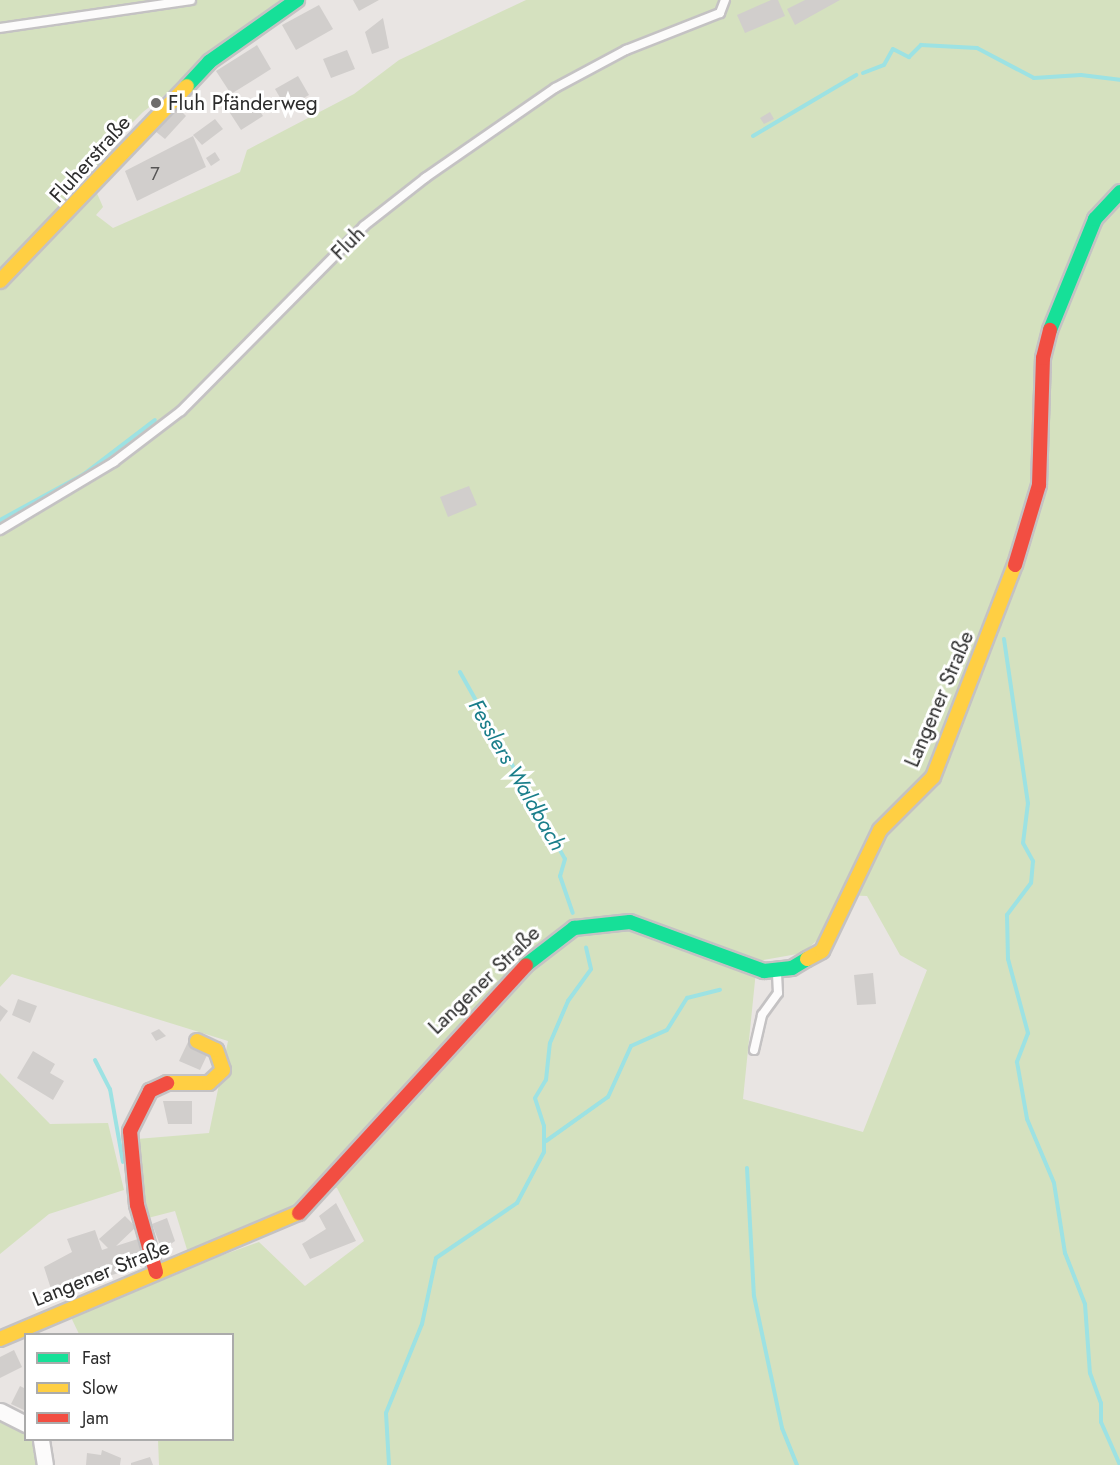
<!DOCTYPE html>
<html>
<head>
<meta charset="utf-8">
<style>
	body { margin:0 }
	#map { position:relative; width:1120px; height:1465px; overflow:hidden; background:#e9e5e3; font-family:Jost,sans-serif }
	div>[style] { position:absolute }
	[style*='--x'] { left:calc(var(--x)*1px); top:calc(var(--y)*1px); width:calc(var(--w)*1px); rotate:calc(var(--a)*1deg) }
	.green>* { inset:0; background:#d5e1bf }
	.stream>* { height:4px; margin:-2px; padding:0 2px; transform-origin:2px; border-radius:2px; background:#9de2e3 }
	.building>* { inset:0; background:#d1cecc }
	.roads { filter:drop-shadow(2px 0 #c4c2c3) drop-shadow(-2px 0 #c4c2c3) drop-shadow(0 2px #c4c2c3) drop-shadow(0 -2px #c4c2c3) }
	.lane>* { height:8px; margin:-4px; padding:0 4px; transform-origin:4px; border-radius:4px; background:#fcfbfb }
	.street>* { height:15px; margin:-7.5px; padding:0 7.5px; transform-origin:7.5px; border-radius:7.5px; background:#fcfbfb }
	.fast>* { height:14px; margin:-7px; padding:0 7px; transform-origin:7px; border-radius:7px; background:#16e098 }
	.slow>* { height:14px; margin:-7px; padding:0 7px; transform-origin:7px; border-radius:7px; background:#ffcf43 }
	.jam>* { height:14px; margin:-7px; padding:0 7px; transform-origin:7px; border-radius:7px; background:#f24e42 }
	.dots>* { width:16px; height:16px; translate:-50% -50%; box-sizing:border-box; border:3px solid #fff; border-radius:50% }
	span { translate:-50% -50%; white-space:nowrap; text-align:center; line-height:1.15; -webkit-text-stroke:6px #fff; paint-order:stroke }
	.number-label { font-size:18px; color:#565555 }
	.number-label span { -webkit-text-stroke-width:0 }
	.poi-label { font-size:21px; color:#2c2c2c }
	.left { translate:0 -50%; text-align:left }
	.street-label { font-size:21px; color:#2c2c2c }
	.water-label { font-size:22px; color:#1a7e8a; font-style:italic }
	.legend { position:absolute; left:24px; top:1333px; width:210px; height:108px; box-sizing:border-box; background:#fff; border:2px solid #ababab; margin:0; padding:8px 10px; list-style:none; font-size:18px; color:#2c2c2c }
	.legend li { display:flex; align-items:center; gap:12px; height:30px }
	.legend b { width:30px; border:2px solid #ababab }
</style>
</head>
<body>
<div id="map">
	<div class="green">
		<div style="clip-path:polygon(evenodd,0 0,286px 0,143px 112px,105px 150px,112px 157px,96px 191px,103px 207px,96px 215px,113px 228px,240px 172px,247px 150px,354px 94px,399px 60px,526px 0,1120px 0,1120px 1465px,159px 1465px,158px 1440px,232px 1440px,232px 1334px,79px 1334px,68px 1311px,259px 1242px,305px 1286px,364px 1241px,337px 1188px,325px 1185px,281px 1222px,189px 1256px,175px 1211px,148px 1218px,137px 1139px,209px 1133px,228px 1041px,12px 974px,0 987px,0 0,842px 895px,867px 896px,900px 955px,927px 970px,863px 1132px,743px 1099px,757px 961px,803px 953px,826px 932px,842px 895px)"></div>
		<div style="clip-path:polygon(0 1073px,50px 1124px,108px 1123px,124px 1190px,49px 1214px,0 1254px)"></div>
		<div style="clip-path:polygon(0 1415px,25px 1427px,26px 1440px,37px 1440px,42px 1465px,0 1465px)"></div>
	</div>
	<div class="stream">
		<div style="--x:863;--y:73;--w:22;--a:-21"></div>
		<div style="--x:884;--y:65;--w:18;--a:-61"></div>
		<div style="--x:893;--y:49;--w:18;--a:27"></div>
		<div style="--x:909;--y:57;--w:17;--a:-45"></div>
		<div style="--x:921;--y:45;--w:56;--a:3.1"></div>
		<div style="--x:977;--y:48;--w:64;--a:27.8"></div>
		<div style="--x:1034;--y:78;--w:47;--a:-3.7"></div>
		<div style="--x:1081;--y:75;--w:39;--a:7"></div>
		<div style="--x:753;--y:136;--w:120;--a:-30.6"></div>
		<div style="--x:0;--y:520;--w:96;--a:-28.7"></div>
		<div style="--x:84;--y:474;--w:89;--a:-37.3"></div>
		<div style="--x:1004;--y:639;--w:166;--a:81.7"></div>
		<div style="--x:1028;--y:803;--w:40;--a:97.1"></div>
		<div style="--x:1023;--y:843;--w:21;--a:61"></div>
		<div style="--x:1033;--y:861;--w:22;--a:95"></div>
		<div style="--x:1031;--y:883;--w:40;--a:127"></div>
		<div style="--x:1007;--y:915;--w:44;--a:88.7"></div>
		<div style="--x:1008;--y:959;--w:77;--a:74.9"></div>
		<div style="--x:1028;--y:1033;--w:31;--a:111"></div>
		<div style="--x:1017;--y:1062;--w:58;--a:80"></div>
		<div style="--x:1027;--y:1119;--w:69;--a:67.1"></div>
		<div style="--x:1054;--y:1183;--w:71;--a:81.1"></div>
		<div style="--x:1065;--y:1253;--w:55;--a:68.6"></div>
		<div style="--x:1085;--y:1304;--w:69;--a:85.9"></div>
		<div style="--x:1090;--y:1373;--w:32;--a:70"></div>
		<div style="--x:1101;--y:1403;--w:19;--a:90"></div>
		<div style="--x:1101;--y:1422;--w:47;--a:66.2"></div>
		<div style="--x:460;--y:672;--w:214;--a:60.7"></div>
		<div style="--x:565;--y:859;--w:18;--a:106"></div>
		<div style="--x:560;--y:876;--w:39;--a:71"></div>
		<div style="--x:95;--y:1060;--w:33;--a:63"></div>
		<div style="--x:110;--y:1089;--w:74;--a:79.9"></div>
		<div style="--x:546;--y:1141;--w:76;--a:-35.4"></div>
		<div style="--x:608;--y:1097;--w:56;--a:-65.7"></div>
		<div style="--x:631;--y:1046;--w:39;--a:-24"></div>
		<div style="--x:667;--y:1030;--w:38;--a:-58"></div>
		<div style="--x:687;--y:998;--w:34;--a:-14"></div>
		<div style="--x:747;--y:1168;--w:128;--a:86.9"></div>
		<div style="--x:754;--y:1296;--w:135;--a:78"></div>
		<div style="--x:782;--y:1428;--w:40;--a:68"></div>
		<div style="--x:389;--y:1465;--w:52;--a:-93.3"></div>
		<div style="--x:386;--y:1413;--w:96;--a:-68"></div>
		<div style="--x:422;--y:1324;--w:67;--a:-78"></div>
		<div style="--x:436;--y:1258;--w:98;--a:-34.2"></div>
		<div style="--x:517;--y:1203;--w:58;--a:-62.1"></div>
		<div style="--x:544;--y:1152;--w:26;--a:-90"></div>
		<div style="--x:544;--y:1126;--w:29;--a:-108"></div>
		<div style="--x:535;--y:1098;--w:21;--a:-59"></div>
		<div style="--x:546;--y:1080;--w:37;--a:-84"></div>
		<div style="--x:550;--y:1043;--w:46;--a:-66.8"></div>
		<div style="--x:568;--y:1001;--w:39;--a:-54"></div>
		<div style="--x:591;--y:969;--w:22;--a:-103"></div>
	</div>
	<div class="building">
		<div style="clip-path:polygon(353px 0,379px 0,359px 11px)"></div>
		<div style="clip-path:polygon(771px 0,778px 0,785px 16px,745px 33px,737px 15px)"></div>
		<div style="clip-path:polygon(805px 0,840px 0,795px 25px,787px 9px)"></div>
		<div style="clip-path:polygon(319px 5px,333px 29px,296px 50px,282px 25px)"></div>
		<div style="clip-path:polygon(383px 18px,389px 48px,372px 54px,365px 32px)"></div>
		<div style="clip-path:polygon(257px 45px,271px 69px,231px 94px,216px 71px)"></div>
		<div style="clip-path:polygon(347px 50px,355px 69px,331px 78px,323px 59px)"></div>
		<div style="clip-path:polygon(298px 76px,309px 95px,286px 108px,275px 89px)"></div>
		<div style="clip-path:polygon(252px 99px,263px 116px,241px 130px,230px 113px)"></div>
		<div style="clip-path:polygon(177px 107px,186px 116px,165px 139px,155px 131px)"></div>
		<div style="clip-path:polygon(770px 112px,774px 119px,764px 124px,760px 118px)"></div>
		<div style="clip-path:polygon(215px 119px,223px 129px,202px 145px,193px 135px)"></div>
		<div style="clip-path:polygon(193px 136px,206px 167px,137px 201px,125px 171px)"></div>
		<div style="clip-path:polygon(215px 152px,220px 160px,211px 166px,206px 158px)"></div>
		<div style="clip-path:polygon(469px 486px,477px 505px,448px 517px,440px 497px)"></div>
		<div style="clip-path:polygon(873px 973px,876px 1004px,857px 1005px,854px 975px)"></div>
		<div style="clip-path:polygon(18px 999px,37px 1006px,30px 1023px,12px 1015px)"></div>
		<div style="clip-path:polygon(0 1005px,8px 1011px,0 1022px)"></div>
		<div style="clip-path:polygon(159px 1029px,166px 1036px,156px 1041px,151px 1033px)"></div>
		<div style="clip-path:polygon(188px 1042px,209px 1051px,200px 1070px,179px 1061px)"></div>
		<div style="clip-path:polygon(33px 1051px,55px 1064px,50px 1073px,64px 1081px,53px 1100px,17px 1078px)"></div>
		<div style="clip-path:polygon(163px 1101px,192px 1101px,192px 1124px,168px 1124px)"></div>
		<div style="clip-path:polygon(336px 1203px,356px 1241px,310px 1259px,302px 1244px,326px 1229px,319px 1216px)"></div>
		<div style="clip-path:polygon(125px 1216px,136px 1227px,116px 1246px,138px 1239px,147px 1265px,52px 1292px,44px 1267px,72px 1252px,67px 1239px,95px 1230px,102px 1250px,108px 1248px,99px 1239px)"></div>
		<div style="clip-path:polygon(167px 1218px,175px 1241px,162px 1250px,152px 1224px)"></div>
		<div style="clip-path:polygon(14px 1350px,22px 1367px,0 1378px,0 1357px)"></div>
		<div style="clip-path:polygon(20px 1386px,26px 1389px,26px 1411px,11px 1404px)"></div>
		<div style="clip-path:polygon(102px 1450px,121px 1458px,120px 1465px,86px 1465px,87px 1453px,101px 1455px)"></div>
		<div style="clip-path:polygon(150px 1457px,153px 1465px,131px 1465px,131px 1463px)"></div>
	</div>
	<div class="roads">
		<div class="lane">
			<div style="--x:0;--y:28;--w:193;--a:-8.3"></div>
			<div style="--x:0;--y:530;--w:133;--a:-30.8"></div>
			<div style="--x:114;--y:462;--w:84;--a:-37.3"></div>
			<div style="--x:181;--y:411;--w:260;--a:-45.3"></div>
			<div style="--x:364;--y:226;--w:78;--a:-38.2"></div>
			<div style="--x:425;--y:178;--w:158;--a:-34.7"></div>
			<div style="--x:555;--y:88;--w:81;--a:-28.2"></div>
			<div style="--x:626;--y:50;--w:101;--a:-21.5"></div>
			<div style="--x:720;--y:13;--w:14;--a:-69"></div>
			<div style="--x:754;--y:1050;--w:36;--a:-77"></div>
			<div style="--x:762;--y:1015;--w:27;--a:-54"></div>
			<div style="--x:778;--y:993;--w:22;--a:-93"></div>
		</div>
		<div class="street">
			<div style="--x:0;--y:1411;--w:29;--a:27"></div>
			<div style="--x:41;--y:1440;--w:25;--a:81"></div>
		</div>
		<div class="fast">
			<div style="--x:187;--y:86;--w:33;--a:-47"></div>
			<div style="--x:209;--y:62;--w:108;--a:-35.2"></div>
			<div style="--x:1050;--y:330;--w:120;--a:-67.9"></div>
			<div style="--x:1095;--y:219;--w:37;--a:-47"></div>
			<div style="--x:526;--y:965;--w:61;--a:-37.6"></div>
			<div style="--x:574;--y:928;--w:56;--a:-6.1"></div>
			<div style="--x:630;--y:922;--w:143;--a:20.1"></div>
			<div style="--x:764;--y:971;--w:28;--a:-6"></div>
			<div style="--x:792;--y:968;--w:17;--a:-31"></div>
		</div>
		<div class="slow">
			<div style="--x:0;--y:281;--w:270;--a:-46.2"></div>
			<div style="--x:807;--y:959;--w:17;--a:-28"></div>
			<div style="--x:822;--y:951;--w:134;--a:-64.4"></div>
			<div style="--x:880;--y:830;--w:75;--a:-45"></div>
			<div style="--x:933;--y:777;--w:227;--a:-68.9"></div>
			<div style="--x:167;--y:1083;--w:42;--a:0"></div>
			<div style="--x:209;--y:1083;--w:19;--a:-43"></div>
			<div style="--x:223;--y:1070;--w:21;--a:-109"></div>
			<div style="--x:216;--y:1050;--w:21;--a:-155"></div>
			<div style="--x:0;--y:1339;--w:324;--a:-22.9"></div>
		</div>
		<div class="jam">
			<div style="--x:1015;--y:565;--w:84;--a:-73.3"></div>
			<div style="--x:1039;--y:485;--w:127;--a:-88.2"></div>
			<div style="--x:1043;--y:358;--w:29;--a:-76"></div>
			<div style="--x:299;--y:1213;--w:336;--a:-47.5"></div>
			<div style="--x:156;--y:1272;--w:70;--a:-105.8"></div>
			<div style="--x:137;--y:1205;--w:74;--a:-95.4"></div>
			<div style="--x:130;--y:1131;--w:45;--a:-63.4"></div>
			<div style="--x:150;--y:1091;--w:19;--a:-25"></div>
		</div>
	</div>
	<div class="dots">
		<div style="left:156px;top:103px;background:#6e6d6c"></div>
	</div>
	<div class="number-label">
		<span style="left:155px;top:174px">7</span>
	</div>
	<div class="poi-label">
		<span class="left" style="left:168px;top:103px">Fluh Pfänderweg</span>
	</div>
	<div class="street-label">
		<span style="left:90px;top:159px;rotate:-48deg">Fluherstraße</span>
		<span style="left:348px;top:243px;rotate:-45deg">Fluh</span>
		<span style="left:939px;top:699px;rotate:-67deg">Langener Straße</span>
		<span style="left:484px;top:980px;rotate:-44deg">Langener Straße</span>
		<span style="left:101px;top:1273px;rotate:-22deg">Langener Straße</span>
	</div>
	<div class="water-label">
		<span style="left:517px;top:775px;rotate:60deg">Fesslers Waldbach</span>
	</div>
	<ul class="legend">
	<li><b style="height:8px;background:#16e098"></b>Fast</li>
	<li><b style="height:8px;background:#ffcf43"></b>Slow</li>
	<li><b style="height:8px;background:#f24e42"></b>Jam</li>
	</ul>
</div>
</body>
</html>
